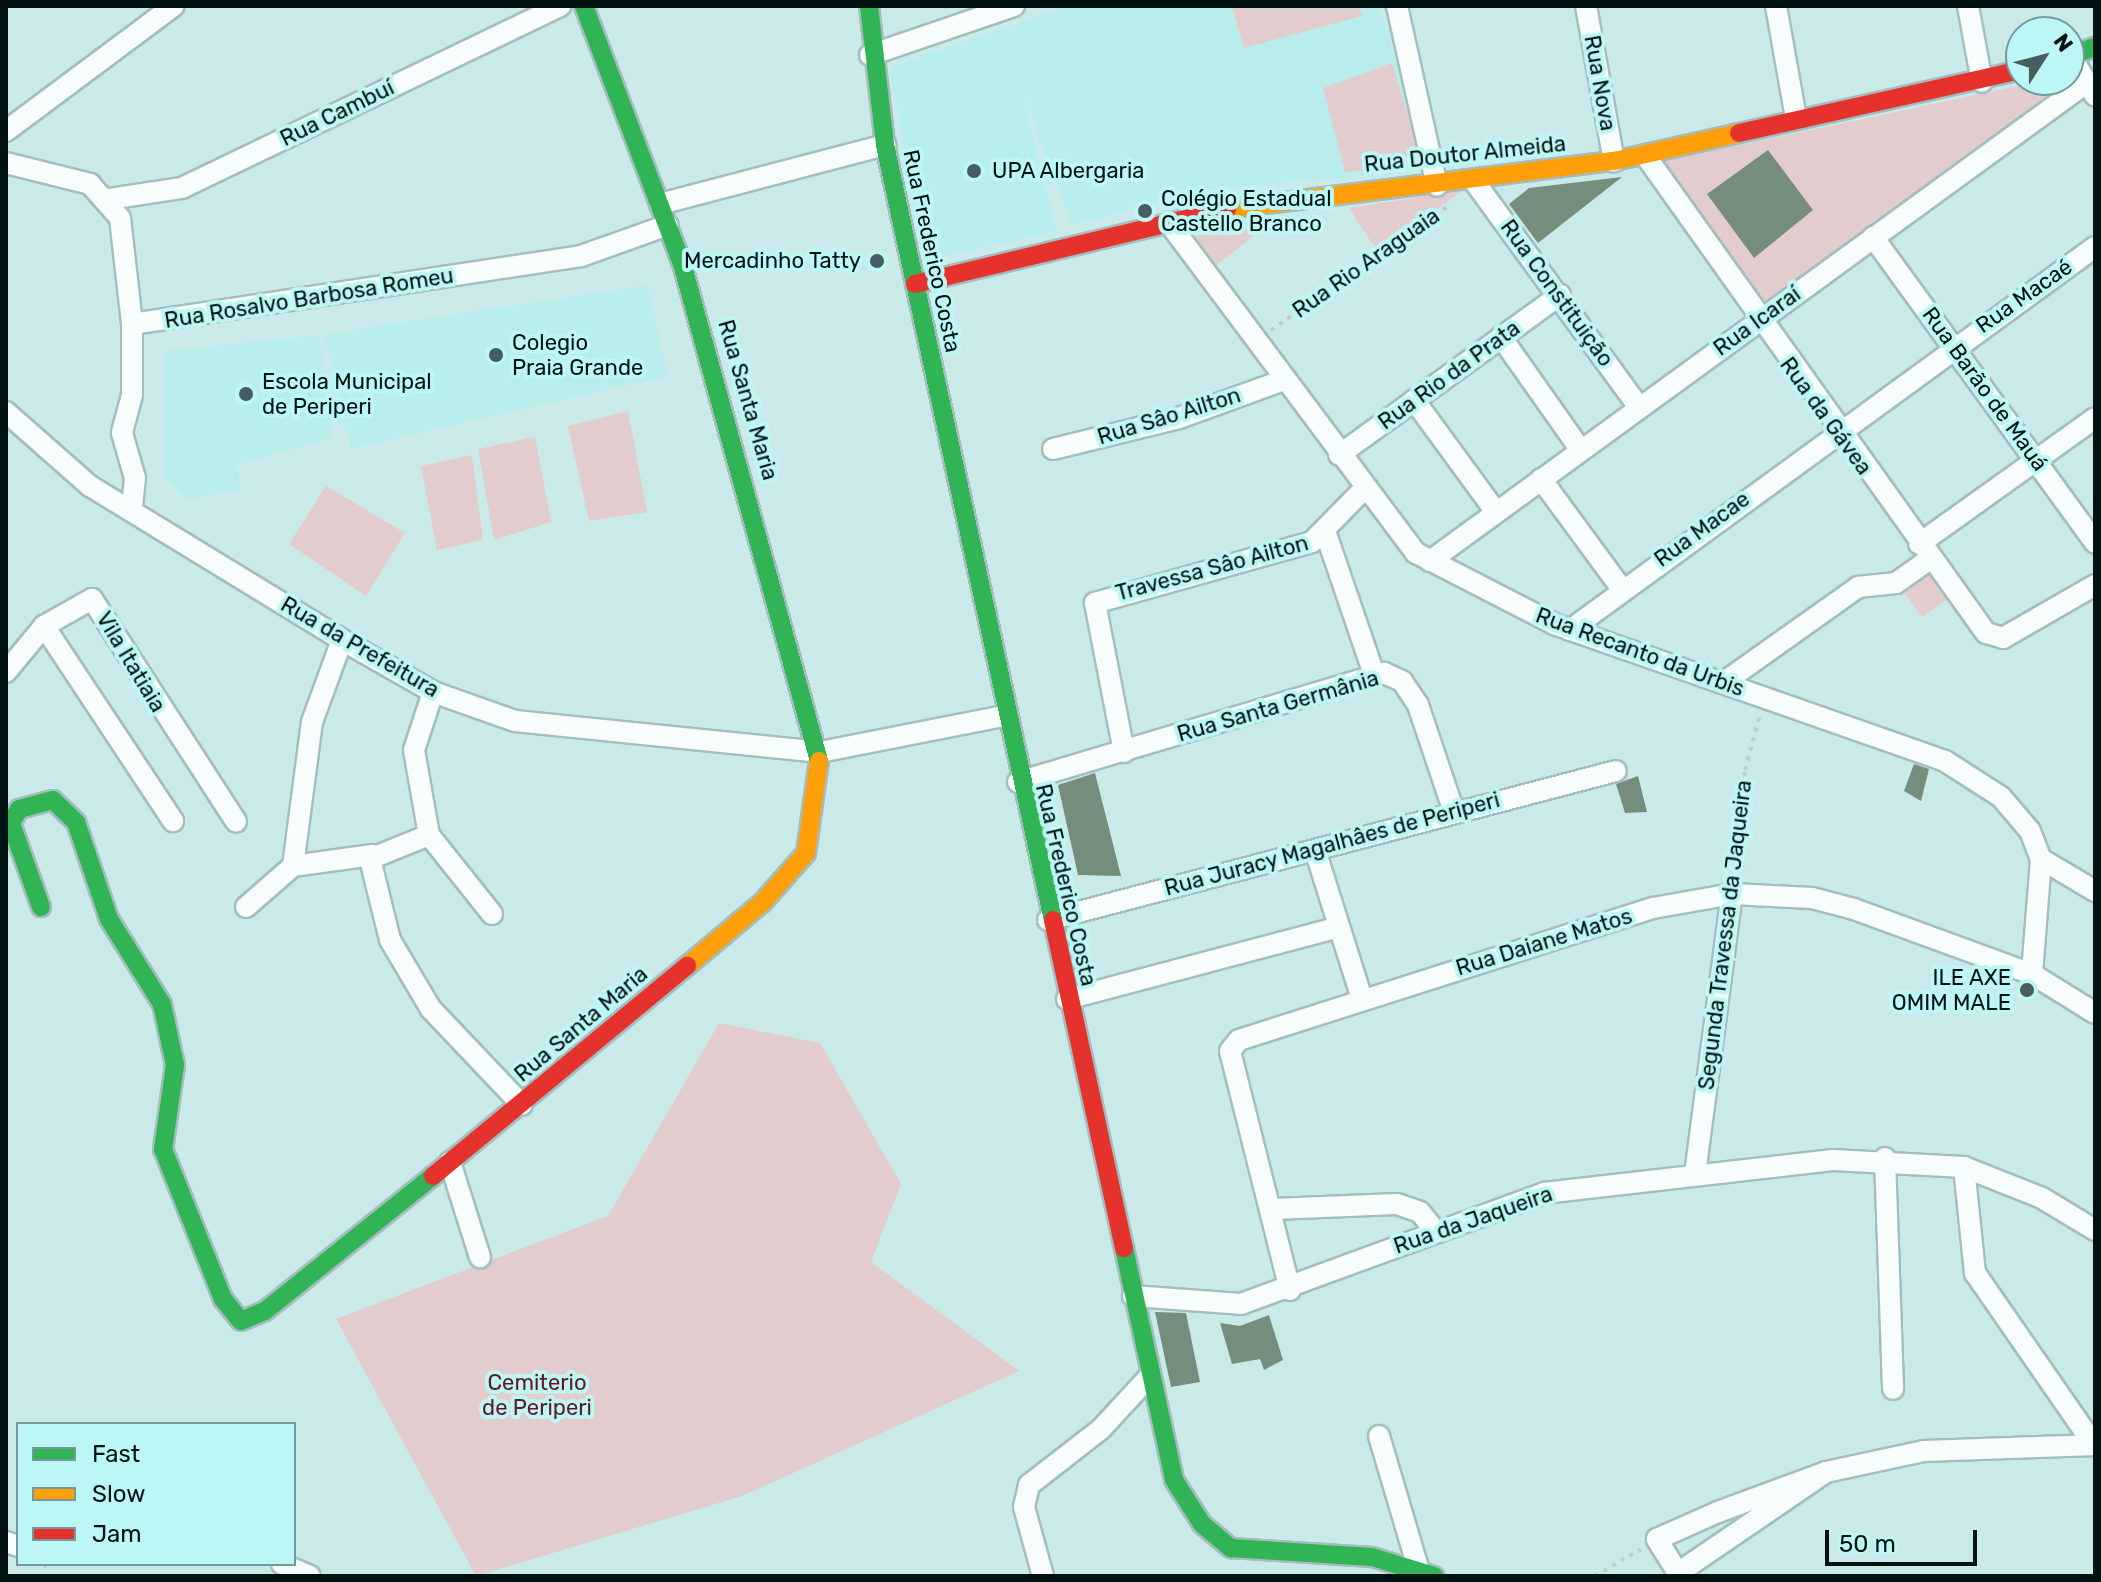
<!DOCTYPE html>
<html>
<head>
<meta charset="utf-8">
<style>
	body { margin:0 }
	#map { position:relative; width:2101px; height:1582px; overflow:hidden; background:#c9eae8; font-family:Rubik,sans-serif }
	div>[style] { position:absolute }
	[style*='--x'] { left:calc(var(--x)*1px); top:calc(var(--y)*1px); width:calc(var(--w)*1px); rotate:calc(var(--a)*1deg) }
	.built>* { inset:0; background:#b8edeb }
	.green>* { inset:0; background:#e2ccce }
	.building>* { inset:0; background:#768d7e }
	.path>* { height:4px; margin-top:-2px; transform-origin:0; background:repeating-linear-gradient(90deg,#c3cccc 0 4px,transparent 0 10px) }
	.roads { filter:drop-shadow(2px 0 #a4bdbd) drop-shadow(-2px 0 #a4bdbd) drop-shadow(0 2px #a4bdbd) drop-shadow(0 -2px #a4bdbd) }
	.street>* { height:20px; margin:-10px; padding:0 10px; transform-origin:10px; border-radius:10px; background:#f7fcfc }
	.fast>* { height:18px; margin:-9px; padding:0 9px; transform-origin:9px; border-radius:9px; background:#30b455 }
	.slow>* { height:18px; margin:-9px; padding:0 9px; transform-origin:9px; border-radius:9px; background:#ff9f0a }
	.jam>* { height:18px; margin:-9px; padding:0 9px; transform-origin:9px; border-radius:9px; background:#e5322d }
	.dots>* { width:22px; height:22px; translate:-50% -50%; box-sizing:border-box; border:4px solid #bcf7f5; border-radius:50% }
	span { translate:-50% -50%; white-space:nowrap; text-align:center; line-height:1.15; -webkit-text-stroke:8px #bcf7f5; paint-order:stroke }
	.street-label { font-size:22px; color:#001312 }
	.poi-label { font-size:22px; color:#001312 }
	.left { translate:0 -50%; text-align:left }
	.right { translate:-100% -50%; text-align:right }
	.park-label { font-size:22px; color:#631525 }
	.frame { position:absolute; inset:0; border:8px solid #001312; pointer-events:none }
	.legend { position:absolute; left:16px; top:1422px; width:280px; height:144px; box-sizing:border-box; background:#bcf7f5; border:2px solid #719c9a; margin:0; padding:10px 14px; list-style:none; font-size:24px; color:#001312 }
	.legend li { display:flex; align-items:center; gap:16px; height:40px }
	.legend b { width:40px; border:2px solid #719c9a }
	.north { position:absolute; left:2005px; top:16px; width:80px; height:80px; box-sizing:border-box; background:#bcf7f5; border:2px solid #719c9a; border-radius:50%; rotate:54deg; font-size:22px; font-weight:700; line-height:32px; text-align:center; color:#001312 }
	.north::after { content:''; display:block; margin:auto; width:28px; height:36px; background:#465e5d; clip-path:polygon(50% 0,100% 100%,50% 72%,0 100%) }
	.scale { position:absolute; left:1825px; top:1530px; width:152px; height:36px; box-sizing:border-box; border:4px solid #001312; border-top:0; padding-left:10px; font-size:24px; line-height:28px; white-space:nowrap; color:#001312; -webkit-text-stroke:6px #bcf7f5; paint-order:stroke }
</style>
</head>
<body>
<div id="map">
	<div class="built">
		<div style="clip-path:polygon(1067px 6px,1380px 6px,1427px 170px,1214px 189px,1072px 225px,1021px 89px,1057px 232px,935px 258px,919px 234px,890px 67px)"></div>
		<div style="clip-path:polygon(648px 285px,668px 376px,350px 449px,324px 334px)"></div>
		<div style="clip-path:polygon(319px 335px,332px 438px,237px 465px,242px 489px,187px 500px,165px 476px,165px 351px)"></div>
	</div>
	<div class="green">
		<div style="clip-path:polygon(1232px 6px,1359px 6px,1362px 16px,1244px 48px)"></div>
		<div style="clip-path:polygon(1392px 63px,1423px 166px,1345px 172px,1323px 88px)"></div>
		<div style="clip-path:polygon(2069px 75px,2073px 83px,1763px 307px,1656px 163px)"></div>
		<div style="clip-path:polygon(1464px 190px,1377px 251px,1349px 208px)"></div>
		<div style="clip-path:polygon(1275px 219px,1214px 267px,1192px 237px)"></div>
		<div style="clip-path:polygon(628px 411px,647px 512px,589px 521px,568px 426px)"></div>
		<div style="clip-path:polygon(535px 437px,551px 522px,494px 540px,478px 449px)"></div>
		<div style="clip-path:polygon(472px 455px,483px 540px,437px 550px,421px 466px)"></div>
		<div style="clip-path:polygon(326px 486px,405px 533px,366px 596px,289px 544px)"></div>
		<div style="clip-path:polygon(1927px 566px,1952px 596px,1922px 617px,1901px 588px)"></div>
		<div style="clip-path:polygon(719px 1023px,820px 1043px,901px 1184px,871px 1262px,1019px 1371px,742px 1496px,476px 1576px,336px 1319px,608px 1216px)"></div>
	</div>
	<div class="building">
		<div style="clip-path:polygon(1768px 150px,1813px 210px,1754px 258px,1707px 194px)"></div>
		<div style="clip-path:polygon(1622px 177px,1538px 243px,1509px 204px,1529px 188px)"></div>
		<div style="clip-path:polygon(1914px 764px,1929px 769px,1921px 801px,1904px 791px)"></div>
		<div style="clip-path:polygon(1095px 773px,1121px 876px,1078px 875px,1058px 785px)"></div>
		<div style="clip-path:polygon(1638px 776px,1647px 812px,1625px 813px,1616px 784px)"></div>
		<div style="clip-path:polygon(1155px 1312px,1186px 1313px,1200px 1382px,1171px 1387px)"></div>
		<div style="clip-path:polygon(1269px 1315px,1283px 1360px,1264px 1370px,1260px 1359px,1232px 1364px,1220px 1323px,1240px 1326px)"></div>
	</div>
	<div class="path">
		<div style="--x:1271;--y:330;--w:220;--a:-35"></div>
		<div style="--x:1733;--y:875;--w:106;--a:-83.5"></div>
		<div style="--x:1745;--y:770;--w:57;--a:-74.7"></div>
		<div style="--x:45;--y:1564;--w:12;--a:85"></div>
		<div style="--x:1595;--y:1576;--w:53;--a:-30.4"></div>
	</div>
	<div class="roads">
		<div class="street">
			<div style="--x:1397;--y:6;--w:184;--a:77.5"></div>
			<div style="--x:1586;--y:6;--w:158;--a:79.8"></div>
			<div style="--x:1776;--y:6;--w:114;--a:79.9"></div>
			<div style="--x:1968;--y:6;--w:77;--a:79.6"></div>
			<div style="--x:870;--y:55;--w:152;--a:-18.8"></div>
			<div style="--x:2076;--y:65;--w:36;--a:58"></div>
			<div style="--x:6;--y:131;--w:209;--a:-36.7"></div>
			<div style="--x:1645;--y:155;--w:587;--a:54.5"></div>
			<div style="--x:1986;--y:633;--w:18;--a:16"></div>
			<div style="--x:2003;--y:638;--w:106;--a:-29.9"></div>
			<div style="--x:6;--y:163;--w:87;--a:14"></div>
			<div style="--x:90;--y:184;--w:45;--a:48.6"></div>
			<div style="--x:120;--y:218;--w:107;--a:83.5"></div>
			<div style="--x:132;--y:324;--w:71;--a:90"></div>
			<div style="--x:132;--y:395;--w:39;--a:105"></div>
			<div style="--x:122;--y:433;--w:47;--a:73.9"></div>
			<div style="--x:135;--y:478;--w:31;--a:96"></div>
			<div style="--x:1474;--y:181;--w:280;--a:53.9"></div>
			<div style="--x:109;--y:199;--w:74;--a:-8.6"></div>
			<div style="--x:182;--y:188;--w:420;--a:-25.7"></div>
			<div style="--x:660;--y:204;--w:233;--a:-14.7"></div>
			<div style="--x:1169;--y:223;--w:412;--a:53.2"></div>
			<div style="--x:1416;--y:553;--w:155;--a:27.2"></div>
			<div style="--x:1554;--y:624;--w:414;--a:19.3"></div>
			<div style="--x:1945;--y:761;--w:67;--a:32.7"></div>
			<div style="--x:2001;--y:797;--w:45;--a:49.5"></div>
			<div style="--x:2030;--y:831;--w:30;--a:69"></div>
			<div style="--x:2041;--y:859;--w:115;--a:94.5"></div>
			<div style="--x:1873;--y:237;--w:378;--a:54"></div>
			<div style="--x:132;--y:324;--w:454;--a:-8.6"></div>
			<div style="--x:581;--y:256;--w:92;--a:-19.6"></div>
			<div style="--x:1501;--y:337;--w:137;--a:54.8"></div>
			<div style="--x:1414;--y:400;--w:139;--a:53.8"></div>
			<div style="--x:6;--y:412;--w:112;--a:41.4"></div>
			<div style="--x:90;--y:486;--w:295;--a:31.4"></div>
			<div style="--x:342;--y:640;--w:105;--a:29.7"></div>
			<div style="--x:433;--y:692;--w:87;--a:19.5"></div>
			<div style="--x:515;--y:721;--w:307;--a:5.8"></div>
			<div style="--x:820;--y:752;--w:187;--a:-11.1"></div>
			<div style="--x:1053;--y:449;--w:130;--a:-13.8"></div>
			<div style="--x:1179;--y:418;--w:112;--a:-19.9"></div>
			<div style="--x:1339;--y:455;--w:273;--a:-35.9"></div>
			<div style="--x:1541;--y:479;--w:135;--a:53.7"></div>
			<div style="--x:1326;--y:534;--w:148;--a:71.1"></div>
			<div style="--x:1919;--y:544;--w:216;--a:-35.6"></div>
			<div style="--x:1430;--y:561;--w:812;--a:-36.08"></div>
			<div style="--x:44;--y:626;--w:234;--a:56.5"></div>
			<div style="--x:1570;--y:630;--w:650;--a:-36.11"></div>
			<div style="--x:6;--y:672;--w:60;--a:-50.4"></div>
			<div style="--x:44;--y:626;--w:55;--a:-29.4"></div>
			<div style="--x:92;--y:599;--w:265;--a:57.1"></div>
			<div style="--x:1723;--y:683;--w:166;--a:-35.4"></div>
			<div style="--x:1858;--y:587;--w:38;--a:-6"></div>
			<div style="--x:1896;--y:583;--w:42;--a:-35.2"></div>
			<div style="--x:433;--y:692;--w:61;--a:108.1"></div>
			<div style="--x:414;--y:750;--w:86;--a:80"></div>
			<div style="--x:429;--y:835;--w:101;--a:51.4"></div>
			<div style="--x:1124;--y:752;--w:152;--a:-101"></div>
			<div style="--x:1095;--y:603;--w:225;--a:-15.7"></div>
			<div style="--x:1312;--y:542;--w:74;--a:-45.5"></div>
			<div style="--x:1018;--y:782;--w:382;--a:-16.6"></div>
			<div style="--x:1384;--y:673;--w:20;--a:24"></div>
			<div style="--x:1402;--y:681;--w:29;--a:56"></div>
			<div style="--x:1418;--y:705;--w:113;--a:71.4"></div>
			<div style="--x:429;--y:835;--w:64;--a:157.9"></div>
			<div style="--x:370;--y:859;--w:83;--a:76.1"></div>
			<div style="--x:390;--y:940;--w:80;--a:59.3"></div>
			<div style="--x:431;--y:1009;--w:132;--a:46.5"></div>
			<div style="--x:1316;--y:853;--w:153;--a:72.5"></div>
			<div style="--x:2041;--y:859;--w:63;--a:30.7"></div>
			<div style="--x:293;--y:866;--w:145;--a:-82.5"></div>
			<div style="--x:312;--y:722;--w:87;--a:-69.9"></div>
			<div style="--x:246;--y:907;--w:62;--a:-41.1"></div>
			<div style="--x:293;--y:866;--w:80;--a:-7.9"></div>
			<div style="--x:1048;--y:920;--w:587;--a:-14.7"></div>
			<div style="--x:1067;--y:999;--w:281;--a:-14.8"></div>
			<div style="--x:1885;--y:1158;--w:231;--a:88"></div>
			<div style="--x:450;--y:1162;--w:100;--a:72.5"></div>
			<div style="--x:1964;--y:1167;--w:107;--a:84.1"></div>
			<div style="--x:1975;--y:1273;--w:209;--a:55.3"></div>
			<div style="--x:1695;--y:1174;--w:282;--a:-82.5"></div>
			<div style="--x:1273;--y:1209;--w:124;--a:-2.3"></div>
			<div style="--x:1397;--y:1204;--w:24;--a:19"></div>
			<div style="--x:1420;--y:1212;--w:22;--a:51"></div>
			<div style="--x:1290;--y:1290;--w:246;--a:-104.1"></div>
			<div style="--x:1230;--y:1051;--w:14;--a:-51"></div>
			<div style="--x:1239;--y:1040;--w:435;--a:-17.7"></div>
			<div style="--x:1653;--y:908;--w:80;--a:-10"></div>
			<div style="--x:1732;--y:894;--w:80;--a:2.9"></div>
			<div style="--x:1812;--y:898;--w:43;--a:14.7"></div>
			<div style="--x:1854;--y:909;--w:189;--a:20.1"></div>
			<div style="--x:2032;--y:974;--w:74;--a:31.8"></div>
			<div style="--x:1133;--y:1296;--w:108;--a:4.2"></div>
			<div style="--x:1241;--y:1304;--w:323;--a:-20.1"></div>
			<div style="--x:1544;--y:1193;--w:291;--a:-6.5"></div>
			<div style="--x:1833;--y:1160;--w:131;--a:3.1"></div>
			<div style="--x:1964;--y:1167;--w:84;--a:21.7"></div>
			<div style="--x:2042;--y:1198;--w:62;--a:31.1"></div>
			<div style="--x:1379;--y:1436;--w:138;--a:73.5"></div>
			<div style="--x:1826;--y:1472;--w:179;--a:145.7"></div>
			<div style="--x:1678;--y:1573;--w:40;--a:-122"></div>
			<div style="--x:1657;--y:1539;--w:67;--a:-23.9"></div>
			<div style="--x:1718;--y:1512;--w:115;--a:-20.3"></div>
			<div style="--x:1826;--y:1472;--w:100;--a:-12.1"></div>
			<div style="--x:1924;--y:1451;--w:171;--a:-2"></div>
			<div style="--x:6;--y:1542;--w:13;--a:18"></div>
			<div style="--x:282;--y:1564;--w:30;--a:23"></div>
			<div style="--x:1043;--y:1576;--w:72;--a:-105.4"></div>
			<div style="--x:1024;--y:1507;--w:23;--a:-77"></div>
			<div style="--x:1029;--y:1485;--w:91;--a:-37.9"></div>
			<div style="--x:1101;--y:1429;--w:69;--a:-47.3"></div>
		</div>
		<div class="fast">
			<div style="--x:584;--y:6;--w:279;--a:69.2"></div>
			<div style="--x:683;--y:267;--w:512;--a:74.61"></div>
			<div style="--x:869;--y:6;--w:140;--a:83.4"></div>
			<div style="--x:885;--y:145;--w:793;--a:77.77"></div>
			<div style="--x:2069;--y:56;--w:28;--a:-19"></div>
			<div style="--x:41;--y:907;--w:89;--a:-109.7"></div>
			<div style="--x:11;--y:823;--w:16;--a:-60"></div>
			<div style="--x:19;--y:809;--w:35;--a:-15"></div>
			<div style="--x:53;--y:800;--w:32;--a:44"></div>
			<div style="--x:76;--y:822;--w:102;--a:71.2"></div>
			<div style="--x:109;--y:919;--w:100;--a:58.1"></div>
			<div style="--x:162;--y:1004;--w:62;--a:78"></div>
			<div style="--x:175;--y:1065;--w:85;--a:98.1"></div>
			<div style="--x:163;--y:1149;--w:162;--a:68.2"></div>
			<div style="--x:223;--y:1299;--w:28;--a:51"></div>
			<div style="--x:241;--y:1321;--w:26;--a:-23"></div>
			<div style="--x:265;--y:1311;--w:216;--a:-38.8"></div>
			<div style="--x:1124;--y:1248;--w:237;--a:77.8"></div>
			<div style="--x:1174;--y:1480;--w:52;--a:57.5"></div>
			<div style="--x:1202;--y:1524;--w:38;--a:40"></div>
			<div style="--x:1231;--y:1548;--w:141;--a:3.7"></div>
			<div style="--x:1372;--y:1557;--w:65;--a:17"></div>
		</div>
		<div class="slow">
			<div style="--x:1227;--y:209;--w:390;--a:-7.1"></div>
			<div style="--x:1614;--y:161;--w:128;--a:-12.6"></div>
			<div style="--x:687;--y:966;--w:99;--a:-40.1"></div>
			<div style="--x:763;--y:902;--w:65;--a:-48.7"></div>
			<div style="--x:806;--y:853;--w:93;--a:-82"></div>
		</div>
		<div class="jam">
			<div style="--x:1739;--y:133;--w:289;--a:-12.6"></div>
			<div style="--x:915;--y:284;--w:321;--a:-13.5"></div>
			<div style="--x:1053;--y:920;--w:336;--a:77.8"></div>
			<div style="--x:433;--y:1176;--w:330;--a:-39.6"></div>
		</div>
	</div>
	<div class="dots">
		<div style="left:974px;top:171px;background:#465e5d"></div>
		<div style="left:1145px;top:211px;background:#465e5d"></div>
		<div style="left:877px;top:261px;background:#465e5d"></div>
		<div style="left:496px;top:355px;background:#465e5d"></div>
		<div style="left:246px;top:394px;background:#465e5d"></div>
		<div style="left:2027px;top:990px;background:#465e5d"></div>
	</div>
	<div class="street-label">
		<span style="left:1600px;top:83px;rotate:80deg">Rua Nova</span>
		<span style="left:337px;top:113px;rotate:-26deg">Rua Cambuí</span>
		<span style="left:1465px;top:154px;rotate:-6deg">Rua Doutor Almeida</span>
		<span style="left:932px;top:251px;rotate:78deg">Rua Frederico Costa</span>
		<span style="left:1366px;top:263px;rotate:-35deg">Rua Rio Araguaia</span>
		<span style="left:1557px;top:293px;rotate:54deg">Rua Constituição</span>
		<span style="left:2024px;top:296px;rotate:-35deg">Rua Macaé</span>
		<span style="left:309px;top:298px;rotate:-9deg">Rua Rosalvo Barbosa Romeu</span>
		<span style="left:1757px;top:321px;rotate:-36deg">Rua Icaraí</span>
		<span style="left:1449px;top:375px;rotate:-36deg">Rua Rio da Prata</span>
		<span style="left:1985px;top:389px;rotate:54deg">Rua Barão de Mauá</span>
		<span style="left:748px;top:400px;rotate:74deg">Rua Santa Maria</span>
		<span style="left:1169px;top:416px;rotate:-17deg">Rua Sâo Ailton</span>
		<span style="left:1826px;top:416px;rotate:54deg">Rua da Gávea</span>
		<span style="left:1702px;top:529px;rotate:-36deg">Rua Macae</span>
		<span style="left:1212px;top:568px;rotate:-15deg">Travessa Sâo Ailton</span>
		<span style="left:360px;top:647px;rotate:30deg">Rua da Prefeitura</span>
		<span style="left:1640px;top:652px;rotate:20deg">Rua Recanto da Urbis</span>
		<span style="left:131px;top:662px;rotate:59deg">Vila Itatiaia</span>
		<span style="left:1278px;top:706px;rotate:-16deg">Rua Santa Germânia</span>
		<span style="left:1332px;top:844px;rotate:-15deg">Rua Juracy Magalhâes de Periperi</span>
		<span style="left:1066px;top:885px;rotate:77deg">Rua Frederico Costa</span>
		<span style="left:1725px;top:935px;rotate:-83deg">Segunda Travessa da Jaqueira</span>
		<span style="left:1544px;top:942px;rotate:-17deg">Rua Daiane Matos</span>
		<span style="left:581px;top:1024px;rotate:-40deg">Rua Santa Maria</span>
		<span style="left:1473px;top:1220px;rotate:-19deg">Rua da Jaqueira</span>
	</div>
	<div class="poi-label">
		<span class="left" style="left:992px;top:171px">UPA Albergaria</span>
		<span class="left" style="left:1161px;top:211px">Colégio Estadual<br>Castello Branco</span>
		<span class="right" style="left:861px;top:261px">Mercadinho Tatty</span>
		<span class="left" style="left:512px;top:355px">Colegio<br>Praia Grande</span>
		<span class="left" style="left:262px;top:394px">Escola Municipal<br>de Periperi</span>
		<span class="right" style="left:2011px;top:990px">ILE AXE<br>OMIM MALE</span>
	</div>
	<div class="park-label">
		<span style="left:537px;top:1395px">Cemiterio<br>de Periperi</span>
	</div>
	<div class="frame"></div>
	<ul class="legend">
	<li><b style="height:10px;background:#30b455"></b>Fast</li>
	<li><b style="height:10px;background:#ff9f0a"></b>Slow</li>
	<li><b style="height:10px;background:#e5322d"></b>Jam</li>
	</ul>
	<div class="north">N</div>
	<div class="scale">50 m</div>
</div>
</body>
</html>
